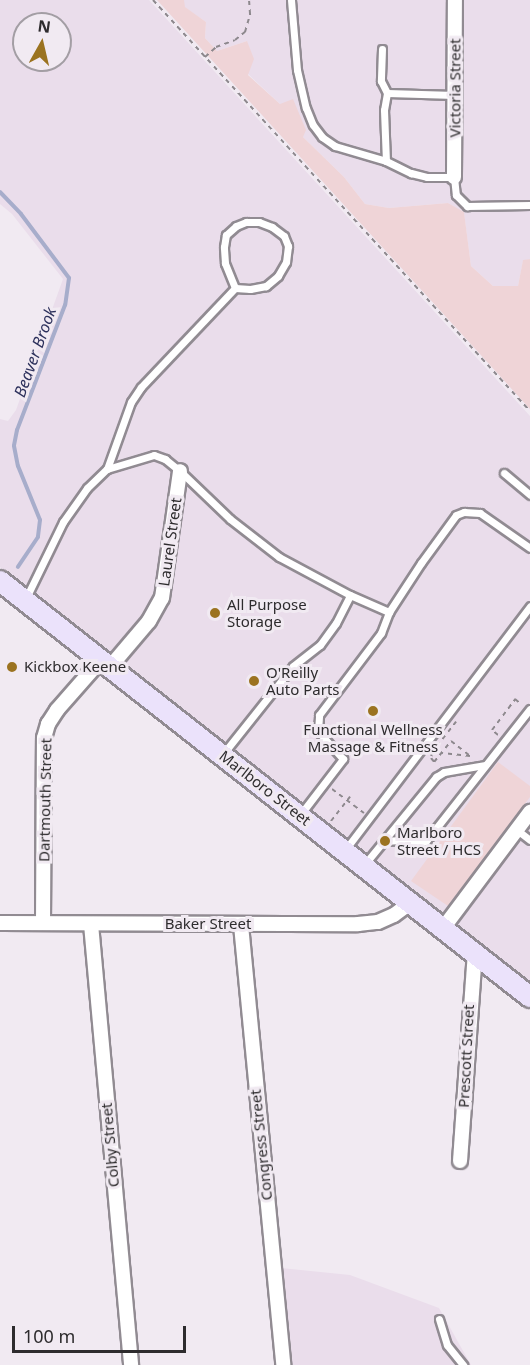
<!DOCTYPE html>
<html>
<head>
<meta charset="utf-8">
<style>
	body { margin:0 }
	#map { position:relative; width:530px; height:1365px; overflow:hidden; background:#f1eaf2; font-family:"Noto Sans",sans-serif }
	div>[style] { position:absolute }
	[style*='--x'] { left:calc(var(--x)*1px); top:calc(var(--y)*1px); width:calc(var(--w)*1px); rotate:calc(var(--a)*1deg) }
	.built>* { inset:0; background:#eaddeb }
	.green>* { inset:0; background:#efd4d7 }
	.stream>* { height:4px; margin:-2px; padding:0 2px; transform-origin:2px; border-radius:2px; background:#a7adcb }
	.path>* { height:2px; margin-top:-1px; transform-origin:0; background:repeating-linear-gradient(90deg,#8d888d 0 4.5px,transparent 0 9px) }
	.roads { filter:drop-shadow(2px 0 #918b92) drop-shadow(-2px 0 #918b92) drop-shadow(0 2px #918b92) drop-shadow(0 -2px #918b92) }
	.lane>* { height:7px; margin:-3.5px; padding:0 3.5px; transform-origin:3.5px; border-radius:3.5px; background:#fff }
	.street>* { height:14px; margin:-7px; padding:0 7px; transform-origin:7px; border-radius:7px; background:#fff }
	.secondary>* { height:20px; margin:-10px; padding:0 10px; transform-origin:10px; border-radius:10px; background:#ebe2fb }
	.dots>* { width:16px; height:16px; translate:-50% -50%; box-sizing:border-box; border:3px solid #f1eaf2; border-radius:50% }
	span { translate:-50% -50%; white-space:nowrap; text-align:center; line-height:1.15; -webkit-text-stroke:6px #f1eaf2; paint-order:stroke }
	.street-label { font-size:15px; color:#2e2c2e }
	.poi-label { font-size:15px; color:#2e2c2e }
	.left { translate:0 -50%; text-align:left }
	.water-label { font-size:16px; color:#2d315c; font-style:italic }
	.north { position:absolute; left:12px; top:12px; width:60px; height:60px; box-sizing:border-box; background:#f1eaf2; border:2px solid #a39ea4; border-radius:50%; rotate:8deg; font-size:16px; font-weight:700; line-height:24px; text-align:center; color:#2e2c2e }
	.north::after { content:''; display:block; margin:auto; width:21px; height:27px; background:#9b7320; clip-path:polygon(50% 0,100% 100%,50% 72%,0 100%) }
	.scale { position:absolute; left:12px; top:1326px; width:174px; height:27px; box-sizing:border-box; border:3px solid #2e2c2e; border-top:0; padding-left:8px; font-size:18px; line-height:21px; white-space:nowrap; color:#2e2c2e; -webkit-text-stroke:4px #f1eaf2; paint-order:stroke }
</style>
</head>
<body>
<div id="map">
	<div class="built">
		<div style="clip-path:polygon(evenodd,0 0,149px 0,530px 416px,530px 983px,0 567px,0 419px,8px 421px,16px 410px,63px 279px,12px 214px,0 204px,0 0,24px 24px,60px 24px,60px 60px,24px 60px,24px 24px)"></div>
		<div style="clip-path:polygon(184px 0,530px 0,530px 259px,523px 261px,518px 286px,493px 286px,471px 266px,464px 213px,448px 203px,389px 208px,365px 204px,344px 177px,303px 137px,280px 104px,248px 74px,247px 41px,217px 51px,205px 38px,206px 22px,184px 7px)"></div>
		<div style="clip-path:polygon(281px 1268px,350px 1275px,439px 1308px,471px 1365px,290px 1365px)"></div>
	</div>
	<div class="green">
		<div style="clip-path:polygon(157px 0,184px 0,185px 7px,206px 22px,205px 38px,217px 51px,247px 41px,254px 59px,248px 75px,280px 104px,293px 99px,306px 130px,303px 137px,344px 177px,365px 204px,389px 208px,448px 203px,464px 212px,471px 266px,493px 286px,518px 286px,523px 260px,530px 259px,530px 409px)"></div>
		<div style="clip-path:polygon(498px 762px,530px 786px,530px 797px,448px 906px,411px 881px)"></div>
	</div>
	<div class="stream">
		<div style="--x:0;--y:192;--w:30;--a:46"></div>
		<div style="--x:21;--y:214;--w:80;--a:53.1"></div>
		<div style="--x:69;--y:278;--w:27;--a:98"></div>
		<div style="--x:65;--y:305;--w:134;--a:111"></div>
		<div style="--x:17;--y:430;--w:16;--a:101"></div>
		<div style="--x:14;--y:446;--w:20;--a:79"></div>
		<div style="--x:18;--y:466;--w:58;--a:67.8"></div>
		<div style="--x:40;--y:520;--w:17;--a:97"></div>
		<div style="--x:38;--y:537;--w:36;--a:124"></div>
	</div>
	<div class="path">
		<div style="--x:153;--y:0;--w:558;--a:47.47"></div>
		<div style="--x:205;--y:57;--w:15;--a:-42"></div>
		<div style="--x:216;--y:47;--w:20;--a:-20"></div>
		<div style="--x:235;--y:40;--w:13;--a:-39"></div>
		<div style="--x:245;--y:32;--w:19;--a:-74"></div>
		<div style="--x:250;--y:14;--w:14;--a:-94"></div>
		<div style="--x:498;--y:735;--w:8;--a:-140"></div>
		<div style="--x:492;--y:730;--w:39;--a:-53"></div>
		<div style="--x:515;--y:699;--w:8;--a:40"></div>
		<div style="--x:437;--y:746;--w:31;--a:-52"></div>
		<div style="--x:432;--y:752;--w:6;--a:99"></div>
		<div style="--x:431;--y:758;--w:6;--a:51"></div>
		<div style="--x:434;--y:762;--w:27;--a:-51"></div>
		<div style="--x:451;--y:741;--w:24;--a:38"></div>
		<div style="--x:470;--y:756;--w:28;--a:-174"></div>
		<div style="--x:332;--y:789;--w:40;--a:37"></div>
		<div style="--x:331;--y:821;--w:31;--a:-52"></div>
	</div>
	<div class="roads">
		<div class="lane">
			<div style="--x:291;--y:0;--w:70;--a:85.1"></div>
			<div style="--x:297;--y:70;--w:39;--a:77"></div>
			<div style="--x:306;--y:108;--w:18;--a:68"></div>
			<div style="--x:313;--y:125;--w:15;--a:53"></div>
			<div style="--x:322;--y:137;--w:16;--a:35"></div>
			<div style="--x:335;--y:146;--w:53;--a:16.4"></div>
			<div style="--x:386;--y:161;--w:28;--a:26"></div>
			<div style="--x:411;--y:173;--w:16;--a:14"></div>
			<div style="--x:427;--y:177;--w:27;--a:0"></div>
			<div style="--x:454;--y:177;--w:18;--a:84"></div>
			<div style="--x:456;--y:195;--w:16;--a:45"></div>
			<div style="--x:467;--y:206;--w:63;--a:-0.9"></div>
			<div style="--x:382;--y:49;--w:32;--a:92"></div>
			<div style="--x:381;--y:81;--w:13;--a:63"></div>
			<div style="--x:387;--y:93;--w:17;--a:100"></div>
			<div style="--x:384;--y:110;--w:51;--a:87.8"></div>
			<div style="--x:387;--y:93;--w:68;--a:1.7"></div>
			<div style="--x:246;--y:222;--w:13;--a:0"></div>
			<div style="--x:259;--y:222;--w:14;--a:21"></div>
			<div style="--x:272;--y:227;--w:15;--a:37"></div>
			<div style="--x:284;--y:236;--w:11;--a:68"></div>
			<div style="--x:288;--y:246;--w:16;--a:97"></div>
			<div style="--x:286;--y:262;--w:16;--a:120"></div>
			<div style="--x:278;--y:276;--w:16;--a:140"></div>
			<div style="--x:266;--y:286;--w:16;--a:169"></div>
			<div style="--x:250;--y:289;--w:15;--a:-176"></div>
			<div style="--x:235;--y:288;--w:27;--a:-112"></div>
			<div style="--x:225;--y:263;--w:16;--a:-94"></div>
			<div style="--x:224;--y:247;--w:12;--a:-81"></div>
			<div style="--x:226;--y:235;--w:13;--a:-42"></div>
			<div style="--x:236;--y:226;--w:11;--a:-22"></div>
			<div style="--x:107;--y:469;--w:71;--a:-70.3"></div>
			<div style="--x:131;--y:402;--w:18;--a:-56"></div>
			<div style="--x:141;--y:387;--w:137;--a:-46.5"></div>
			<div style="--x:504;--y:473;--w:34;--a:40"></div>
			<div style="--x:25;--y:600;--w:87;--a:-64"></div>
			<div style="--x:63;--y:522;--w:42;--a:-54.8"></div>
			<div style="--x:87;--y:488;--w:28;--a:-44"></div>
			<div style="--x:107;--y:469;--w:49;--a:-16.6"></div>
			<div style="--x:154;--y:455;--w:12;--a:20"></div>
			<div style="--x:165;--y:459;--w:19;--a:39"></div>
			<div style="--x:180;--y:471;--w:69;--a:43.8"></div>
			<div style="--x:230;--y:519;--w:62;--a:37.8"></div>
			<div style="--x:279;--y:557;--w:81;--a:28.2"></div>
			<div style="--x:350;--y:595;--w:43;--a:23.6"></div>
			<div style="--x:389;--y:612;--w:59;--a:-56.9"></div>
			<div style="--x:421;--y:563;--w:59;--a:-53.9"></div>
			<div style="--x:456;--y:515;--w:9;--a:-21"></div>
			<div style="--x:464;--y:512;--w:16;--a:4"></div>
			<div style="--x:480;--y:513;--w:61;--a:35"></div>
			<div style="--x:223;--y:754;--w:112;--a:-51.5"></div>
			<div style="--x:293;--y:666;--w:34;--a:-38"></div>
			<div style="--x:320;--y:645;--w:27;--a:-54"></div>
			<div style="--x:336;--y:623;--w:31;--a:-63"></div>
			<div style="--x:300;--y:815;--w:71;--a:-52.5"></div>
			<div style="--x:343;--y:759;--w:38;--a:-132"></div>
			<div style="--x:318;--y:731;--w:16;--a:-86"></div>
			<div style="--x:319;--y:715;--w:103;--a:-52.9"></div>
			<div style="--x:381;--y:633;--w:22;--a:-69"></div>
			<div style="--x:517;--y:830;--w:16;--a:38"></div>
			<div style="--x:385;--y:841;--w:15;--a:-4"></div>
			<div style="--x:400;--y:840;--w:15;--a:16"></div>
			<div style="--x:414;--y:844;--w:12;--a:-14"></div>
			<div style="--x:426;--y:841;--w:168;--a:-51.8"></div>
			<div style="--x:345;--y:850;--w:306;--a:-52.8"></div>
			<div style="--x:364;--y:865;--w:114;--a:-50.7"></div>
			<div style="--x:436;--y:777;--w:9;--a:-32"></div>
			<div style="--x:444;--y:772;--w:42;--a:-9.7"></div>
			<div style="--x:439;--y:1319;--w:27;--a:73"></div>
			<div style="--x:447;--y:1345;--w:26;--a:51"></div>
		</div>
		<div class="street">
			<div style="--x:454;--y:177;--w:177;--a:-89.7"></div>
			<div style="--x:110;--y:667;--w:60;--a:-49.7"></div>
			<div style="--x:149;--y:621;--w:26;--a:-61"></div>
			<div style="--x:162;--y:598;--w:128;--a:-81.9"></div>
			<div style="--x:0;--y:923;--w:358;--a:0.2"></div>
			<div style="--x:358;--y:924;--w:20;--a:-6"></div>
			<div style="--x:378;--y:922;--w:17;--a:-24"></div>
			<div style="--x:394;--y:915;--w:21;--a:-37"></div>
			<div style="--x:43;--y:923;--w:185;--a:-89.7"></div>
			<div style="--x:44;--y:738;--w:15;--a:-74"></div>
			<div style="--x:48;--y:724;--w:17;--a:-57"></div>
			<div style="--x:57;--y:710;--w:67;--a:-48.7"></div>
			<div style="--x:91;--y:924;--w:443;--a:84.8"></div>
			<div style="--x:241;--y:925;--w:442;--a:84.5"></div>
			<div style="--x:444;--y:927;--w:144;--a:-53.2"></div>
			<div style="--x:460;--y:1161;--w:210;--a:-85.9"></div>
		</div>
		<div class="secondary">
			<div style="--x:0;--y:581;--w:674;--a:38.13"></div>
		</div>
	</div>
	<div class="dots">
		<div style="left:215px;top:613px;background:#9b7320"></div>
		<div style="left:12px;top:667px;background:#9b7320"></div>
		<div style="left:254px;top:681px;background:#9b7320"></div>
		<div style="left:373px;top:711px;background:#9b7320"></div>
		<div style="left:385px;top:841px;background:#9b7320"></div>
	</div>
	<div class="street-label">
		<span style="left:455px;top:88px;rotate:-90deg">Victoria Street</span>
		<span style="left:170px;top:542px;rotate:-82deg">Laurel Street</span>
		<span style="left:265px;top:788px;rotate:38deg">Marlboro Street</span>
		<span style="left:45px;top:800px;rotate:-89deg">Dartmouth Street</span>
		<span style="left:208px;top:924px">Baker Street</span>
		<span style="left:466px;top:1056px;rotate:-87deg">Prescott Street</span>
		<span style="left:110px;top:1145px;rotate:-95deg">Colby Street</span>
		<span style="left:261px;top:1145px;rotate:-96deg">Congress Street</span>
	</div>
	<div class="poi-label">
		<span class="left" style="left:227px;top:613px">All Purpose<br>Storage</span>
		<span class="left" style="left:24px;top:667px">Kickbox Keene</span>
		<span class="left" style="left:266px;top:681px">O'Reilly<br>Auto Parts</span>
		<span style="left:373px;top:738px">Functional Wellness<br>Massage &amp; Fitness</span>
		<span class="left" style="left:397px;top:841px">Marlboro<br>Street / HCS</span>
	</div>
	<div class="water-label">
		<span style="left:35px;top:352px;rotate:-70deg">Beaver Brook</span>
	</div>
	<div class="north">N</div>
	<div class="scale">100 m</div>
</div>
</body>
</html>
